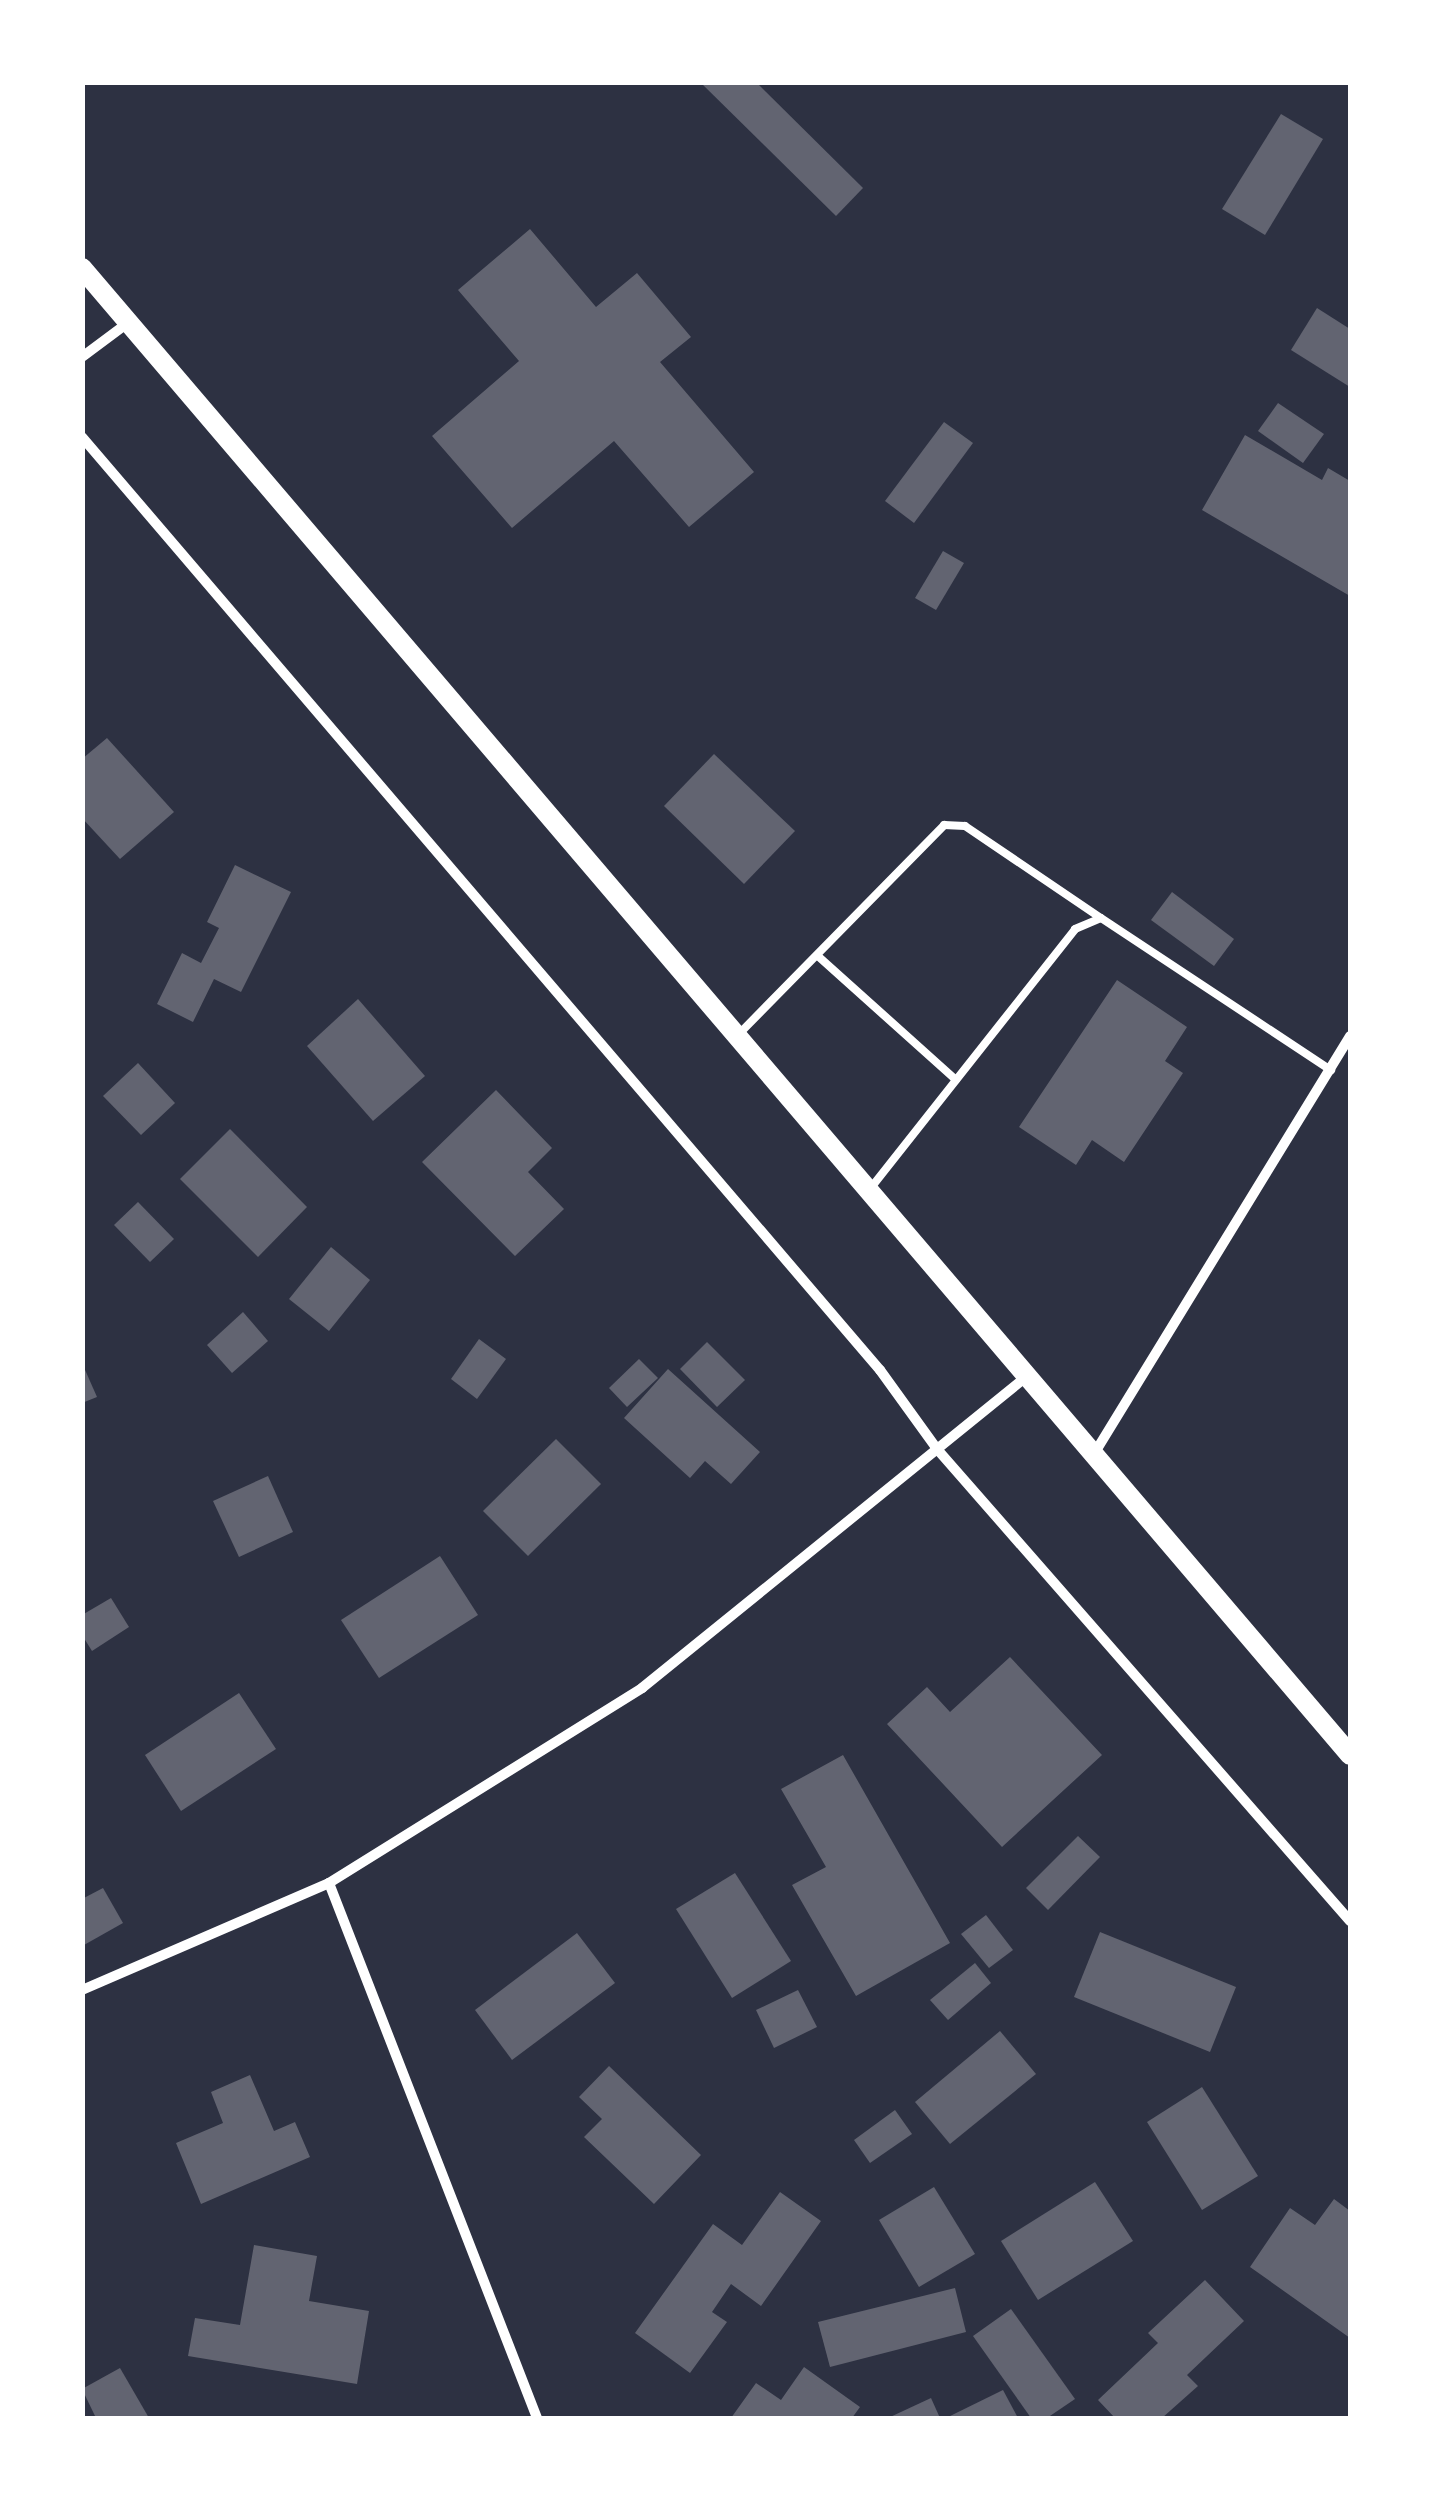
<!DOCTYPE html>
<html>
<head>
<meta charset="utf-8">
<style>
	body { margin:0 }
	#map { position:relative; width:1433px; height:2501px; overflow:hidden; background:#2d3142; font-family:"Public Sans",sans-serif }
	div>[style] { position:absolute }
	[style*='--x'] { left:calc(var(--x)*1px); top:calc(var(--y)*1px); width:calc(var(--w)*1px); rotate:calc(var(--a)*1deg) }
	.building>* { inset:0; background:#626471 }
	.service>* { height:8px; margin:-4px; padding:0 4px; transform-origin:4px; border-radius:4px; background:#fff }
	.minor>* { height:10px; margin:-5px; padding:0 5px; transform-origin:5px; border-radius:5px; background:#fff }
	.secondary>* { height:20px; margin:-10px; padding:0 10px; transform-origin:10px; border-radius:10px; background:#fff }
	span { translate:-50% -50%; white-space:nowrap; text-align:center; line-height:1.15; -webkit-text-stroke:9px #fff; paint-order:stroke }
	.frame { position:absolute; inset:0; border:85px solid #fff; pointer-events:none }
</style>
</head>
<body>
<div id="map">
	<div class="building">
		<div style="clip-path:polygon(700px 82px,756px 82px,863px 188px,836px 216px)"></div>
		<div style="clip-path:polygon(1281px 114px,1323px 139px,1265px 235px,1222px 209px)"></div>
		<div style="clip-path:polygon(530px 229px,596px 307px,637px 273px,691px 337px,660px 362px,754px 472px,689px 527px,614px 441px,512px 528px,432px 436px,519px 361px,458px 290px)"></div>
		<div style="clip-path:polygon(1317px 308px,1350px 329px,1350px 387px,1291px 350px)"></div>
		<div style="clip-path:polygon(1278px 403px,1324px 434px,1303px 463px,1258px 431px)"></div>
		<div style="clip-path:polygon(944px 422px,973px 443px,914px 523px,885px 501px)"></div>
		<div style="clip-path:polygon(1245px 435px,1322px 480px,1328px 468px,1350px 481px,1350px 596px,1202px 510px)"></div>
		<div style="clip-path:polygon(943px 551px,964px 563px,936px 610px,915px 598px)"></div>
		<div style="clip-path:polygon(107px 738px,174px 812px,120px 859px,82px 818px,82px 759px)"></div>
		<div style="clip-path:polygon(714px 754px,795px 831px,744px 884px,664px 806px)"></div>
		<div style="clip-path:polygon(235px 865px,291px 892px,241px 992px,214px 979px,193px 1022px,157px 1004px,182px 953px,201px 963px,219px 928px,207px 922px)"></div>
		<div style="clip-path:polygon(1172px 892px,1234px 939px,1214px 966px,1151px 920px)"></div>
		<div style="clip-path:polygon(1117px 980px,1187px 1027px,1165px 1061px,1183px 1073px,1124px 1162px,1092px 1140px,1076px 1165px,1019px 1127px)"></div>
		<div style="clip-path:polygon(358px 999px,425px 1076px,373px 1121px,307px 1046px)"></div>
		<div style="clip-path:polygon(138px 1063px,175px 1103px,141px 1135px,103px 1096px)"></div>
		<div style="clip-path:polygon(496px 1090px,552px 1148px,528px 1172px,564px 1209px,515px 1256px,422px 1162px)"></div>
		<div style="clip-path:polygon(230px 1129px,307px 1207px,258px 1257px,180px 1179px)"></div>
		<div style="clip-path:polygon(138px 1202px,174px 1239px,150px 1262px,114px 1225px)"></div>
		<div style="clip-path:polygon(331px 1247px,370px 1280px,329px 1331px,289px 1299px)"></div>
		<div style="clip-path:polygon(243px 1312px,268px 1341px,232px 1373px,207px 1345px)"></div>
		<div style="clip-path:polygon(479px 1339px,506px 1359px,477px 1399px,451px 1379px)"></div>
		<div style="clip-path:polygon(707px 1342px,745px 1380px,717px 1407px,680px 1369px)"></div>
		<div style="clip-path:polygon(639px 1359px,658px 1378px,627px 1407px,609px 1388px)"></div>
		<div style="clip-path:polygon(82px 1363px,97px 1397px,82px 1403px)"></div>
		<div style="clip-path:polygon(668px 1369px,760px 1452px,731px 1484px,705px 1461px,690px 1478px,624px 1418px)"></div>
		<div style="clip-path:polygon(556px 1439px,601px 1484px,528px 1556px,483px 1511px)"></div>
		<div style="clip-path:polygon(268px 1476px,293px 1532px,239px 1557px,213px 1501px)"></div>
		<div style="clip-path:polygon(440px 1556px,478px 1615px,379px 1678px,341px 1620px)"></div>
		<div style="clip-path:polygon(111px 1598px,129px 1627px,92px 1651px,82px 1635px,82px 1615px)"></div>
		<div style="clip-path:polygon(1010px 1657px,1102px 1755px,1002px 1847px,887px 1724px,927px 1687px,950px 1712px)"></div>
		<div style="clip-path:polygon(239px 1693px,276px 1749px,181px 1811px,145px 1755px)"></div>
		<div style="clip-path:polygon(843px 1755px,950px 1943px,856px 1996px,792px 1885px,826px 1867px,781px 1789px)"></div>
		<div style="clip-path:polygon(1078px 1836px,1100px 1857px,1048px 1910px,1026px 1888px)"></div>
		<div style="clip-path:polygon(735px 1873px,791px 1961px,732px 1998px,676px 1909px)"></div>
		<div style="clip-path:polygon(103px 1888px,123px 1923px,84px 1945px,82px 1899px)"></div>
		<div style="clip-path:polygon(986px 1915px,1013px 1950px,989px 1968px,961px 1934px)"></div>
		<div style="clip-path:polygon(1100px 1932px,1236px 1987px,1210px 2052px,1074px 1997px)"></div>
		<div style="clip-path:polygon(577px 1933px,615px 1983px,512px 2060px,475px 2010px)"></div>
		<div style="clip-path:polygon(975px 1963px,991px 1983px,948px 2020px,930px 2000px)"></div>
		<div style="clip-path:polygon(798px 1990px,817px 2027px,774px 2048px,756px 2010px)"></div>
		<div style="clip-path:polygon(1000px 2031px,1036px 2074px,950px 2144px,915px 2102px)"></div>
		<div style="clip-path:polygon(609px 2066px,701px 2155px,654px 2204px,584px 2137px,602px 2119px,579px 2097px)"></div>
		<div style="clip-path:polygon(250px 2075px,274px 2131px,295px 2122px,310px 2157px,201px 2204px,176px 2143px,223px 2123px,211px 2092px)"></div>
		<div style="clip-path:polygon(1202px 2087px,1258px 2176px,1202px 2210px,1147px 2122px)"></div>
		<div style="clip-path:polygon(895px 2110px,912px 2134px,870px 2163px,854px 2140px)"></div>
		<div style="clip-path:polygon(1095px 2182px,1133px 2241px,1038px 2300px,1001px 2241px)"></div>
		<div style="clip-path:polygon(934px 2187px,975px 2254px,919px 2287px,879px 2220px)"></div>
		<div style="clip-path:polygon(780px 2192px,821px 2221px,761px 2306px,731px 2284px,712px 2312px,727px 2322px,690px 2373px,635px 2333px,713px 2224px,742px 2245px)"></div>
		<div style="clip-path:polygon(1334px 2199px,1350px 2211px,1350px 2338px,1250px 2267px,1290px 2208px,1315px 2225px)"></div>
		<div style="clip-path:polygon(254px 2245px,317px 2256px,309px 2301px,369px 2311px,357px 2384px,188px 2356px,195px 2318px,240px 2325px)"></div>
		<div style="clip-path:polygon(1205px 2280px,1244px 2321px,1187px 2375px,1198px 2386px,1162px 2418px,1115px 2418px,1098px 2400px,1158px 2343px,1148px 2333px)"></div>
		<div style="clip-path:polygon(955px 2288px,966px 2332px,830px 2367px,818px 2322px)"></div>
		<div style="clip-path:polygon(1011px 2309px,1075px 2399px,1047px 2418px,1031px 2418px,973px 2336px)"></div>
		<div style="clip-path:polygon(804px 2367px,860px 2407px,852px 2418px,731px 2418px,756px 2383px,781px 2400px)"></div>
		<div style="clip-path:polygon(120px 2368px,149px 2418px,96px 2418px,82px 2389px)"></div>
		<div style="clip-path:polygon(1003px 2390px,1018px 2418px,946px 2418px)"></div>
		<div style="clip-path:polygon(931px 2398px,940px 2418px,888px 2418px)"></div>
	</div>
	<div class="service">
		<div style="--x:819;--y:957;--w:184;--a:41.9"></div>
		<div style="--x:737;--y:1036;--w:296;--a:-45.5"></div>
		<div style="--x:944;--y:825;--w:21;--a:3"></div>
		<div style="--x:965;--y:826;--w:164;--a:34.1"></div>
		<div style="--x:870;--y:1189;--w:331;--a:-51.7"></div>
		<div style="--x:1075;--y:929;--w:28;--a:-23"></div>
		<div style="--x:1101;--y:918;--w:276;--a:33.5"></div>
	</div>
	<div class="minor">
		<div style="--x:82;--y:357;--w:59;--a:-36.7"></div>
		<div style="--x:82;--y:437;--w:1228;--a:49.46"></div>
		<div style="--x:880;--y:1370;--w:97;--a:54.2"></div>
		<div style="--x:937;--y:1449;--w:627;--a:48.81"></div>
		<div style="--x:1094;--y:1454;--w:490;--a:-58.5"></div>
		<div style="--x:329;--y:1883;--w:574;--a:68.75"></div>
		<div style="--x:82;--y:1990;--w:269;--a:-23.4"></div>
		<div style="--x:329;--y:1883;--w:369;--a:-31.9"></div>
		<div style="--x:642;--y:1688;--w:497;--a:-39"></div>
	</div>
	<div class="secondary">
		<div style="--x:82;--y:268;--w:1954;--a:49.54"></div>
	</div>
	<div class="frame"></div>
</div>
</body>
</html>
